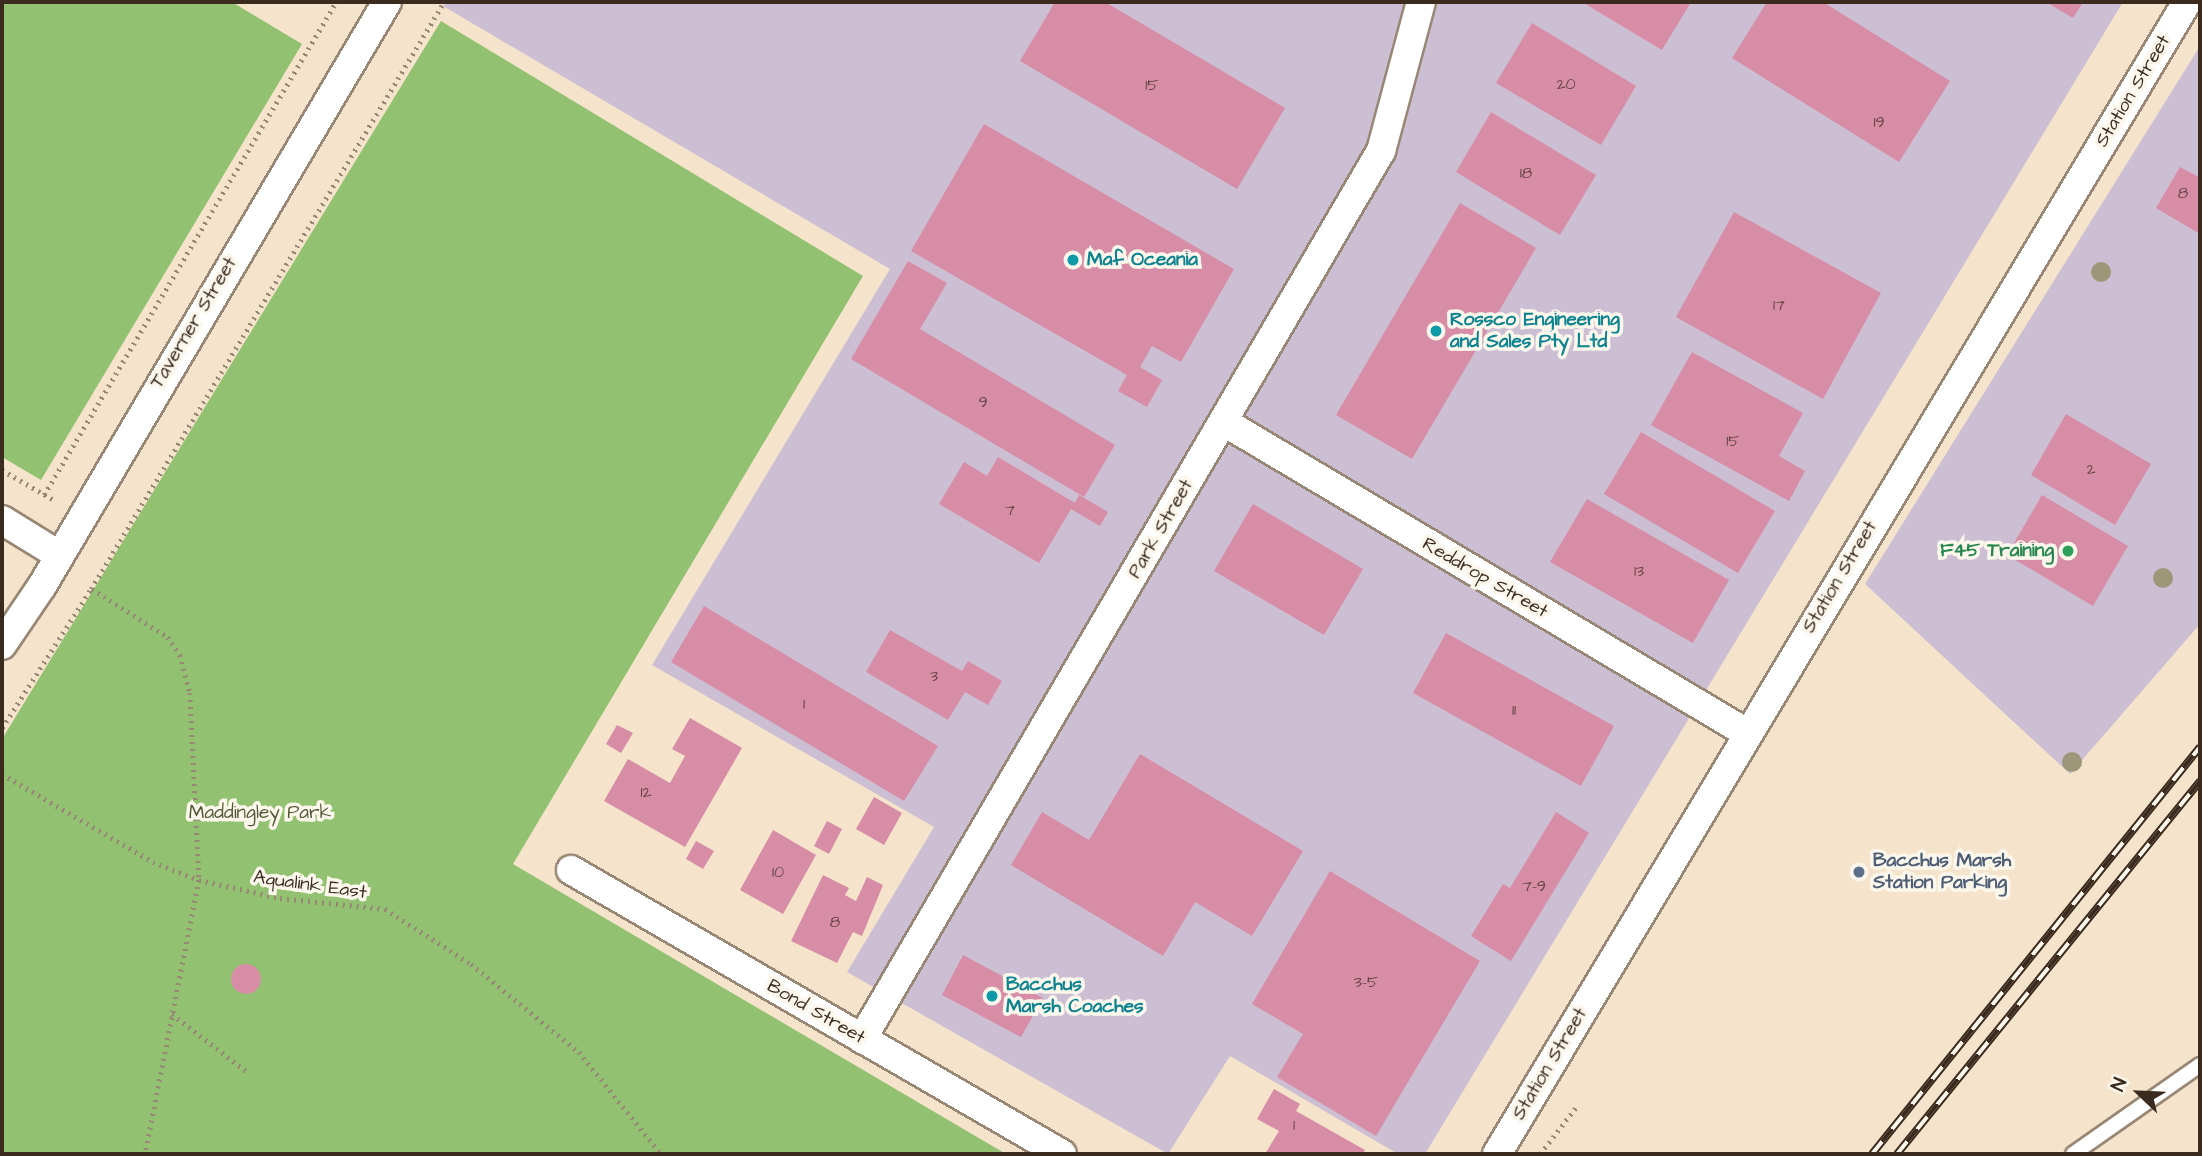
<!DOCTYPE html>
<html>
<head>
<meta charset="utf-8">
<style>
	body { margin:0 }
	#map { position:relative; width:2202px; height:1156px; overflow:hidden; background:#f5e4cb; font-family:"Architects Daughter",sans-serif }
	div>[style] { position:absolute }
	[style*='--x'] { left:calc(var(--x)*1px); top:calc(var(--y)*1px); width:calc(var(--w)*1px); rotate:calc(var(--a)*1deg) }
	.industrial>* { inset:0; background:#ccbed3 }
	.green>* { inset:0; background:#92c271 }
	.building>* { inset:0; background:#d78da6 }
	.round { border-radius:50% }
	.path>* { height:4.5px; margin-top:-2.25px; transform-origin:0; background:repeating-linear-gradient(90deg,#988774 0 2px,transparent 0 7px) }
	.roads { filter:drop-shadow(2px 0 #988774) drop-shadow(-2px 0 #988774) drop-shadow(0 2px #988774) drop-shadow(0 -2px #988774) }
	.lane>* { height:14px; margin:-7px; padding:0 7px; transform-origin:7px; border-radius:7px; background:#fff }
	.street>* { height:28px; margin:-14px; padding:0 14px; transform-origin:14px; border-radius:14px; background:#fff }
	.rail>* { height:8px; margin-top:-4px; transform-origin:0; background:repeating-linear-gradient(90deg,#fbf7ec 0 16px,#3b2a1e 0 32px); box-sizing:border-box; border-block:2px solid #3b2a1e }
	.trees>* { width:20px; height:20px; margin:-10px; border-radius:50%; background:#9d977a }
	.dots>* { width:19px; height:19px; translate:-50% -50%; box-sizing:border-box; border:4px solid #fbf7ec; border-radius:50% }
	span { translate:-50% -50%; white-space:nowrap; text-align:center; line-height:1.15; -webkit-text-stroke:7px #fbf7ec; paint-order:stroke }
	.number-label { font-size:16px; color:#624340 }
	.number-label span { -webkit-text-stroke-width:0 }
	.street-label { font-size:19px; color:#3b2a1e }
	.culture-label { font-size:19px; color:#0d838f; font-weight:700 }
	.left { translate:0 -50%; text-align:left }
	.leisure-label { font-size:19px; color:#27864d; font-weight:700 }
	.right { translate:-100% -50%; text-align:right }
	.park-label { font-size:19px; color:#555837 }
	.service-label { font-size:19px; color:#4e5e75; font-weight:700 }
	.frame { position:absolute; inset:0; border:4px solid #3b2a1e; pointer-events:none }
	.north { position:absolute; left:2104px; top:1058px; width:70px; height:70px; -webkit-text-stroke:5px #fbf7ec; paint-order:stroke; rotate:293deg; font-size:19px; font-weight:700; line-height:28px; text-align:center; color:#3b2a1e }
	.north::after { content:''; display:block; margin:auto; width:24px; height:32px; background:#3b2a1e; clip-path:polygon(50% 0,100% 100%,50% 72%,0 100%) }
</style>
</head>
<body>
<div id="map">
	<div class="industrial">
		<div style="clip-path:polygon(446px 2px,2123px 2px,1425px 1154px,1398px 1154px,1230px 1056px,1168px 1154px,847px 972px,934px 827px,652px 665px,890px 269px,443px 6px)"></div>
		<div style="clip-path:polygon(2200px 46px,2200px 624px,2070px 774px,1865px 584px)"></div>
	</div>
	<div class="green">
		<div style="clip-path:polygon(2px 2px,232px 2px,302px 44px,41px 480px,2px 457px)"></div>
		<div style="clip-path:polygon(441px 21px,863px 276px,513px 864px,1006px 1154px,2px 1154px,2px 739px)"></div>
	</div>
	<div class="building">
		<div style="clip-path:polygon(1055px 2px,1105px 2px,1285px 108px,1237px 189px,1020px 61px)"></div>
		<div style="clip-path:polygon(1582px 2px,1691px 2px,1662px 50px)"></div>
		<div style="clip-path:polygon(1767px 2px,1823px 2px,1950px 81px,1899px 162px,1732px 58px)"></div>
		<div style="clip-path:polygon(2046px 2px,2083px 2px,2073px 18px)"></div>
		<div style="clip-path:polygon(1532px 23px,1636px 86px,1601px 145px,1496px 83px)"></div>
		<div style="clip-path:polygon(1491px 112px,1596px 175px,1560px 235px,1456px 172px)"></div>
		<div style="clip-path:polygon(984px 124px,1234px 269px,1181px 362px,1152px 346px,1140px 367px,1162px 380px,1147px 407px,1118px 391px,1127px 375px,911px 251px)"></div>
		<div style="clip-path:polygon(2180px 167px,2200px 178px,2200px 234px,2156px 208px)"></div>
		<div style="clip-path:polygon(1460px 203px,1536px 248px,1412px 459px,1336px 415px)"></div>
		<div style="clip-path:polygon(1734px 212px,1881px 293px,1823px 399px,1676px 317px)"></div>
		<div style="clip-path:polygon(908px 261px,947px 283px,920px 329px,1115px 445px,1084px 497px,851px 359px)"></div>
		<div style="clip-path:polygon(1692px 352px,1803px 413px,1779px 456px,1805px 471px,1789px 501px,1651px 425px)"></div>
		<div style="clip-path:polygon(2066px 414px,2151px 464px,2115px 525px,2031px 475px)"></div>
		<div style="clip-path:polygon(1641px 432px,1775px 511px,1738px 573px,1604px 494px)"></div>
		<div style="clip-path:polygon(998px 457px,1075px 503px,1079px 495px,1108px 512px,1100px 526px,1071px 509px,1039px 563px,939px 504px,964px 462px,987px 476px)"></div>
		<div style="clip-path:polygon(2042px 495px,2128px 546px,2093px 606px,2007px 555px)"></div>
		<div style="clip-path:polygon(1587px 499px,1729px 580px,1693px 643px,1550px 562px)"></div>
		<div style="clip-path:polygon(1253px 504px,1363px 569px,1324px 635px,1214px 571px)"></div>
		<div style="clip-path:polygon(704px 606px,938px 746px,904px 801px,671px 662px)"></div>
		<div style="clip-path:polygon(890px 630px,962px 671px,968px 661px,1002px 681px,988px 705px,965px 692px,948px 720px,866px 672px)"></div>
		<div style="clip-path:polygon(1446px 633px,1614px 726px,1581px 786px,1413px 693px)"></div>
		<div style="clip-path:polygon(690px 718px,742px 748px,685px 847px,604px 801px,628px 759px,670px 783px,685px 756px,672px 749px)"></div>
		<div style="clip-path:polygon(617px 725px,633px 733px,621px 753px,606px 744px)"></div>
		<div style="clip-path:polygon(1140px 754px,1303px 851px,1252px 936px,1195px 902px,1163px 956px,1011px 865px,1042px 812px,1089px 840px)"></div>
		<div style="clip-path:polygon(874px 797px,902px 813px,884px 845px,856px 829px)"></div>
		<div style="clip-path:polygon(1556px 812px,1589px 833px,1511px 961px,1471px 936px,1503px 884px,1510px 888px)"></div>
		<div style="clip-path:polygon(827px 821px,842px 829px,829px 854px,814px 846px)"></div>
		<div style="clip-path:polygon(773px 830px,816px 855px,783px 914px,740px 890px)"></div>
		<div style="clip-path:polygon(696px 841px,714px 851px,703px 869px,686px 859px)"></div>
		<div style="clip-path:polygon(1330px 871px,1480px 961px,1376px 1136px,1277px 1077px,1303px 1034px,1252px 1004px)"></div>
		<div style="clip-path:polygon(823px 875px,849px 888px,845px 895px,856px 901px,867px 877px,883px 885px,862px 936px,853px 932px,837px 963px,791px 941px)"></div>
		<div style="clip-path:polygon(963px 955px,1043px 998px,1021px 1037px,942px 995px)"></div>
		<div class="round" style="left:231px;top:964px;width:30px;height:30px"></div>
		<div style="clip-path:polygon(1274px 1089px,1300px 1104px,1296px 1111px,1365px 1150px,1363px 1154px,1265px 1154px,1279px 1131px,1257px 1119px)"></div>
	</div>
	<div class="path">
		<div style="--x:2;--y:470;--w:62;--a:29.9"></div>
		<div style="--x:44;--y:495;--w:573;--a:-59.36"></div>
		<div style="--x:92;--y:589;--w:90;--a:32.3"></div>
		<div style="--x:168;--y:637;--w:22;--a:56"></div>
		<div style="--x:180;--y:655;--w:39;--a:75"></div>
		<div style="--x:190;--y:693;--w:187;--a:87.2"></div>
		<div style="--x:199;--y:880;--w:279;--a:101.1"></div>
		<div style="--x:2;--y:728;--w:165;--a:-57.4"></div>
		<div style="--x:91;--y:589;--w:685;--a:-58.98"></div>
		<div style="--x:2;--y:774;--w:175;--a:30.2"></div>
		<div style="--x:153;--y:862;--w:49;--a:21.4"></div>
		<div style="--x:199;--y:880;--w:83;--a:12.5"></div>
		<div style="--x:280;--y:898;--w:106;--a:6"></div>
		<div style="--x:385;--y:909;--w:102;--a:32.6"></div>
		<div style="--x:471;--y:964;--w:139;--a:39.2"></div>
		<div style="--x:579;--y:1052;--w:131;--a:51.2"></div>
		<div style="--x:172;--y:1014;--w:98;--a:37.6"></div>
		<div style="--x:1540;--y:1154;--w:61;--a:-52.4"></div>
	</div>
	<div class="roads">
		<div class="lane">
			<div style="--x:2073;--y:1154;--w:155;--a:-35"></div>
		</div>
		<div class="street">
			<div style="--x:1224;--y:422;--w:608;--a:30.74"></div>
			<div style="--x:2;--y:520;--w:67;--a:31.6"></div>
			<div style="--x:2;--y:645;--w:71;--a:-55.9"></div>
			<div style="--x:42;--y:586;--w:678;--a:-59.43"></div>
			<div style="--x:571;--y:870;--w:567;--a:30.05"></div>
			<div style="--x:862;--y:1039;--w:1029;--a:-59.7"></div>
			<div style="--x:1381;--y:151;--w:154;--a:-75"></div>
			<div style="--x:1497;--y:1154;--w:1343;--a:-59.08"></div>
		</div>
	</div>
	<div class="rail">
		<div style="--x:1872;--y:1154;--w:523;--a:-51.13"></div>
		<div style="--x:1897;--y:1154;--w:481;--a:-50.9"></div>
	</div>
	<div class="trees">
		<div style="left:2101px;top:272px"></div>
		<div style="left:2163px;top:578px"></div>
		<div style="left:2072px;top:762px"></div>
	</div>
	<div class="dots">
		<div style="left:1073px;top:260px;background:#0f9aa8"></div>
		<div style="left:1436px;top:331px;background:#0f9aa8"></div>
		<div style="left:2068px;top:551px;background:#2e9e5b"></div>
		<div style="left:1859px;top:872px;background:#5c6f8a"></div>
		<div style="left:992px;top:996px;background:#0f9aa8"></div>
	</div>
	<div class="number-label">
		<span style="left:1566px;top:84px">20</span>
		<span style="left:1152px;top:85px">15</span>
		<span style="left:1879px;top:122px">19</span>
		<span style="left:1526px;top:173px">18</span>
		<span style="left:2183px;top:193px">8</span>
		<span style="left:1779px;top:305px">17</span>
		<span style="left:983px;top:402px">9</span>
		<span style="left:1733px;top:441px">15</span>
		<span style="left:2091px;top:469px">2</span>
		<span style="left:1010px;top:510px">7</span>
		<span style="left:1639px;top:571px">13</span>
		<span style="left:934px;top:676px">3</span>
		<span style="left:804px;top:704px">1</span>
		<span style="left:1514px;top:710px">11</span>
		<span style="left:646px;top:792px">12</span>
		<span style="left:778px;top:872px">10</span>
		<span style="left:1534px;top:886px">7-9</span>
		<span style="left:835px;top:922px">8</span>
		<span style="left:1366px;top:982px">3-5</span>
		<span style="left:1294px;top:1125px">1</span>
	</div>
	<div class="street-label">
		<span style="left:2133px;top:91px;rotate:-59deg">Station Street</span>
		<span style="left:194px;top:323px;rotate:-59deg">Taverner Street</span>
		<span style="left:1161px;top:529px;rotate:-60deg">Park Street</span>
		<span style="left:1840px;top:577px;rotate:-59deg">Station Street</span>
		<span style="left:1485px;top:578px;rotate:30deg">Reddrop Street</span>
		<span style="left:310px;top:885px;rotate:8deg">Aqualink East</span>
		<span style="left:816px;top:1012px;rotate:30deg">Bond Street</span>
		<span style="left:1550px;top:1064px;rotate:-59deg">Station Street</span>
	</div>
	<div class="culture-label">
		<span class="left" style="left:1087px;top:260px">Maf Oceania</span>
		<span class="left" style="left:1450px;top:331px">Rossco Engineering<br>and Sales Pty Ltd</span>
		<span class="left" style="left:1006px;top:996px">Bacchus<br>Marsh Coaches</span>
	</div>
	<div class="leisure-label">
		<span class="right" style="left:2054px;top:551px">F45 Training</span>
	</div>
	<div class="park-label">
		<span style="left:260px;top:813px">Maddingley Park</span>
	</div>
	<div class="service-label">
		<span class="left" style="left:1873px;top:872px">Bacchus Marsh<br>Station Parking</span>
	</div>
	<div class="frame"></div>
	<div class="north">N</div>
</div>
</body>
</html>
